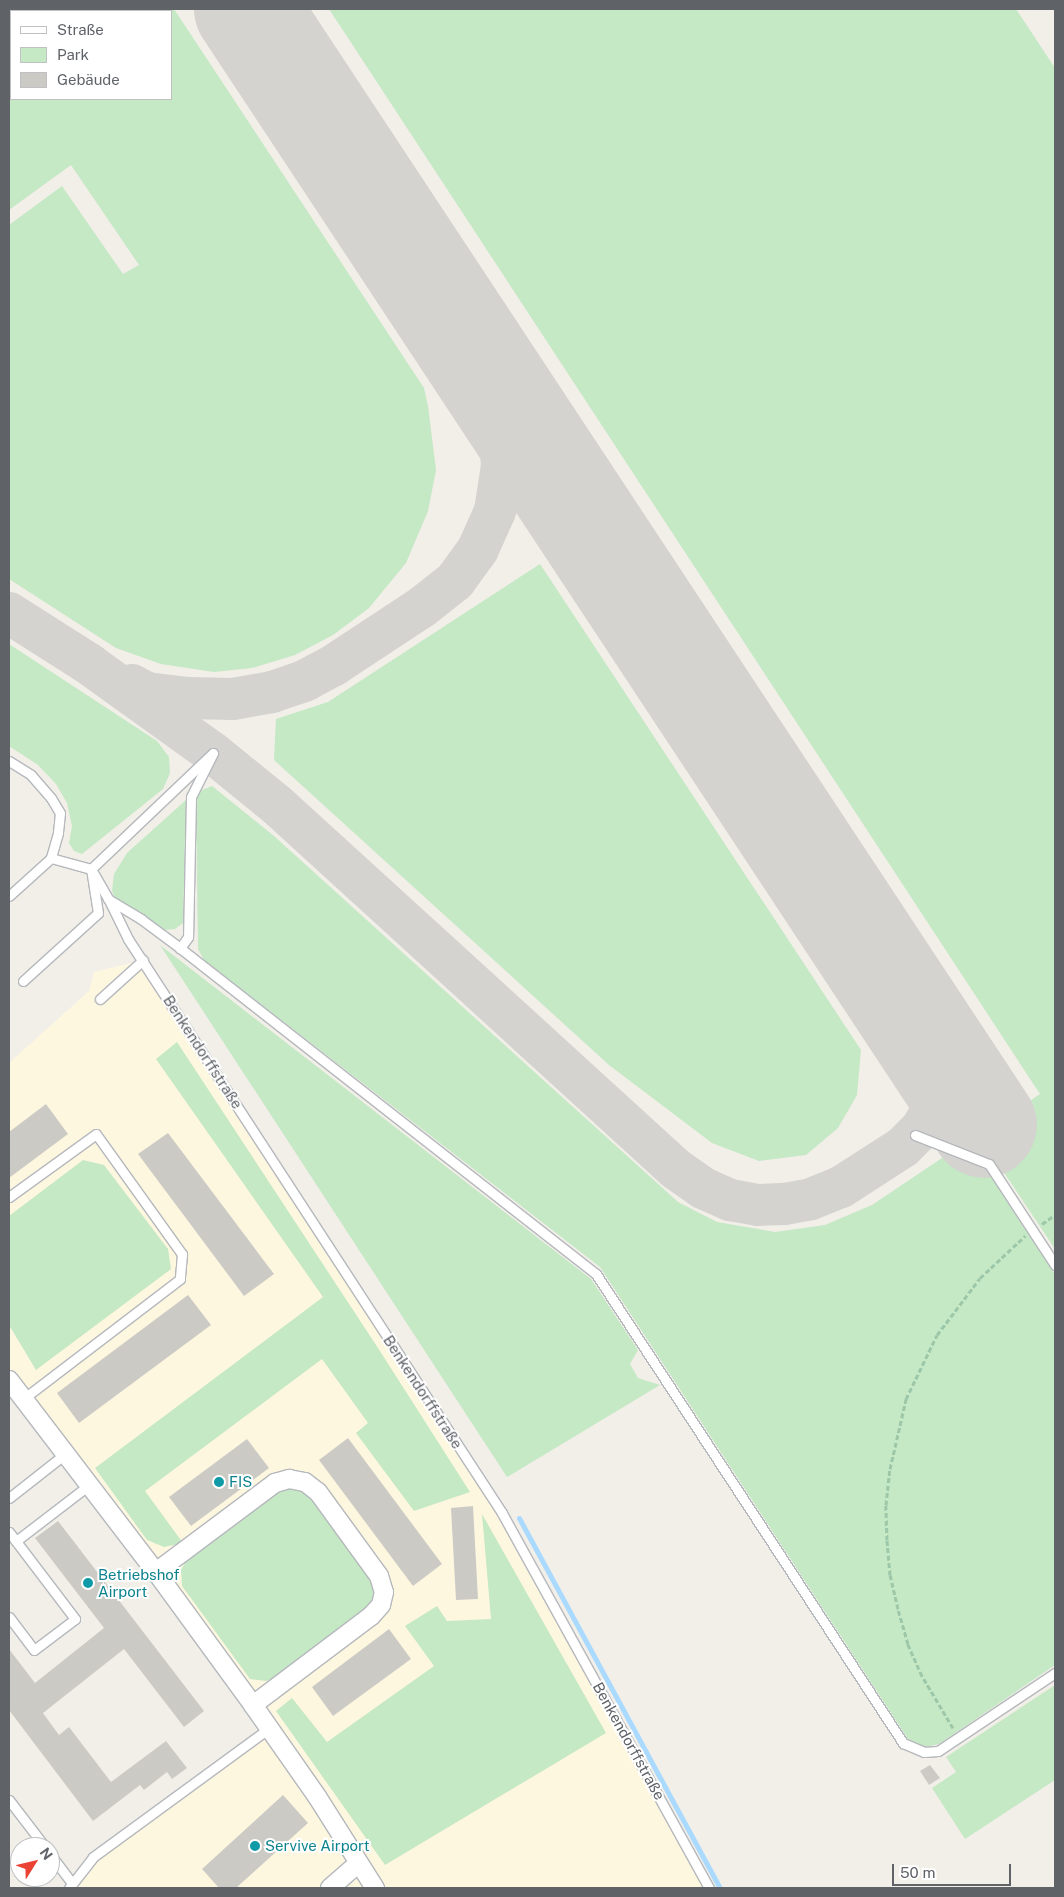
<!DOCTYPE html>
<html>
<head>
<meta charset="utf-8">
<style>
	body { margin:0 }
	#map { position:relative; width:1064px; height:1897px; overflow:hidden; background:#f1efe8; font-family:"Public Sans",sans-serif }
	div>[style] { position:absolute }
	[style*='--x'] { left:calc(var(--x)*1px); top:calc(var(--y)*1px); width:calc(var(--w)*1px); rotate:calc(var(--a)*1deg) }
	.commercial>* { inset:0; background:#fef7e0 }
	.green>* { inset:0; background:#c5e8c5 }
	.stream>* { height:5px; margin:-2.5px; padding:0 2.5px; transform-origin:2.5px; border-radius:2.5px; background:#aadaff }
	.taxiway>* { height:42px; margin:-21px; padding:0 21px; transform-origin:21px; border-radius:21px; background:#d4d3d0 }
	.runway>* { height:106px; margin:-53px; padding:0 53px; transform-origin:53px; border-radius:53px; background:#d4d3d0 }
	.building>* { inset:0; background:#cccac5 }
	.path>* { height:3px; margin-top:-1.5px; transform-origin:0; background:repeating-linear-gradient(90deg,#9cc7a9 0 5px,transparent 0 7.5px) }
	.roads { filter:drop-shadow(1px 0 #b5b8bc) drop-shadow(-1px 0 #b5b8bc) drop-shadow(0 1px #b5b8bc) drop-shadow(0 -1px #b5b8bc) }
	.service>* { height:9px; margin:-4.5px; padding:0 4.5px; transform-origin:4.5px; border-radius:4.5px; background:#fff }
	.minor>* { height:18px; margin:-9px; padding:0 9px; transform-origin:9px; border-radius:9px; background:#fff }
	.dots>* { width:14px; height:14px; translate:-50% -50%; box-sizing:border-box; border:2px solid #fff; border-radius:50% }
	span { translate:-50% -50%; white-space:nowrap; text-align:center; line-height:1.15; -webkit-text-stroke:4px #fff; paint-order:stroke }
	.street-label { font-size:15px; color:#5f6368 }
	.culture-label { font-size:15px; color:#0d838f }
	.left { translate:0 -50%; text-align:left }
	.frame { position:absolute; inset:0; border:10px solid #5f6368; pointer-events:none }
	.legend { position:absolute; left:10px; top:10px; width:162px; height:90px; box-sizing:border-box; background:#fff; border:1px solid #bfc1c3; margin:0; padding:6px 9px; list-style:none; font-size:15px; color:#5f6368 }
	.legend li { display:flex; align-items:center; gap:10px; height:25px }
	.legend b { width:25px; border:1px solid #bfc1c3 }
	.north { position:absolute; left:10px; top:1837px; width:50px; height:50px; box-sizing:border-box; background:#fff; border:1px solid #bfc1c3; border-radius:50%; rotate:54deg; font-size:14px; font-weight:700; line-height:20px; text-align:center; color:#5f6368 }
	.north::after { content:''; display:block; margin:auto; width:18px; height:22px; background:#ea4335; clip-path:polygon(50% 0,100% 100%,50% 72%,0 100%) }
	.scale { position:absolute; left:892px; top:1864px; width:119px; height:22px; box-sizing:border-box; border:2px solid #5f6368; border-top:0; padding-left:6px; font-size:15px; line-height:18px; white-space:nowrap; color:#5f6368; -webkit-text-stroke:4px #fff; paint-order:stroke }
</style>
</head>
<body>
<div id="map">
	<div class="commercial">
		<div style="clip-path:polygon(143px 960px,502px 1513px,709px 1888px,69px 1888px,93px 1857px,269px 1728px,9px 1380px,9px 1063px,89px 991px,94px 972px)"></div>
	</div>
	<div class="green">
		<div style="clip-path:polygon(evenodd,9px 9px,174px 9px,424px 388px,428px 406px,436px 470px,428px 511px,406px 563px,369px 608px,333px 635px,295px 655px,252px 668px,214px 672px,161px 664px,116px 648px,9px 579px,9px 225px,62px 186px,123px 274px,139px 265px,71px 165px,9px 210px,9px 9px,171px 11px,171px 99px,11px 99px,11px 11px,171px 11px)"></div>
		<div style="clip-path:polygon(329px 9px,1016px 9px,1055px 68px,1055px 1249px,995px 1159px,959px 1149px,1040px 1094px)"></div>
		<div style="clip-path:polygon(540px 564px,861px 1050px,857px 1095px,838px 1128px,806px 1155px,759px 1161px,712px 1143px,609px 1065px,274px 760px,276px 719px,328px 702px)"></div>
		<div style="clip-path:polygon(9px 644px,157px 741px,169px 757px,170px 773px,163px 789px,82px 854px,74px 851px,69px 843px,72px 826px,67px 803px,56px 784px,38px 765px,9px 746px)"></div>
		<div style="clip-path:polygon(212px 786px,274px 836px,678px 1202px,717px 1222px,775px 1232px,825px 1225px,872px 1205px,945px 1156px,985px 1168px,1055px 1275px,1055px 1665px,939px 1744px,925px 1747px,908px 1739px,600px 1267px,204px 960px,198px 949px,196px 800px,202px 790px)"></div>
		<div style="clip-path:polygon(186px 800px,183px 923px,175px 929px,163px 930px,115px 898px,112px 891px,114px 874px,127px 853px)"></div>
		<div style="clip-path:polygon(160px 945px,591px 1279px,638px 1350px,630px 1364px,638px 1378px,660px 1385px,507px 1477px)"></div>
		<div style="clip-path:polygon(177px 1042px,378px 1348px,470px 1492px,414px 1511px,356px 1433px,368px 1423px,322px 1359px,145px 1491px,183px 1543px,164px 1547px,147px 1540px,95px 1468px,323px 1297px,156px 1059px)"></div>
		<div style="clip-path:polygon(83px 1160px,104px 1165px,168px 1249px,171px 1269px,36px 1370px,9px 1325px,9px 1216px)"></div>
		<div style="clip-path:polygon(278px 1489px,295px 1489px,313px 1497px,373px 1579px,375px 1598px,367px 1613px,284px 1675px,266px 1681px,250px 1679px,182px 1586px,181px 1570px,191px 1553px)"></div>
		<div style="clip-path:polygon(482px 1514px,606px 1733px,385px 1865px,276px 1711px,292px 1698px,327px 1742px,434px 1666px,405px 1626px,437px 1606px,447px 1621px,491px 1619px)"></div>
		<div style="clip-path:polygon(1055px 1685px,1055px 1780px,965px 1839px,932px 1788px,956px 1772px,946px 1757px)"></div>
	</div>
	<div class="stream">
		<div style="--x:519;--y:1518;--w:421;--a:61.5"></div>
	</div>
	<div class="taxiway">
		<div style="--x:9;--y:613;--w:95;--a:32.5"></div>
		<div style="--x:89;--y:664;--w:153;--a:35.7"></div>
		<div style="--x:213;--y:753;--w:82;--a:39.1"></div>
		<div style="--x:277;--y:805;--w:540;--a:42.37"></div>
		<div style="--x:676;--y:1169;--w:33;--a:35"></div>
		<div style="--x:703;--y:1188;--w:30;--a:24"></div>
		<div style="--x:730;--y:1200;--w:28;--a:10"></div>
		<div style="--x:758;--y:1205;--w:26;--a:-2"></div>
		<div style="--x:784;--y:1204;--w:27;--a:-10"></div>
		<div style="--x:811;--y:1199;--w:32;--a:-22"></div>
		<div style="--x:841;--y:1187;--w:74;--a:-32.8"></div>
		<div style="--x:903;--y:1147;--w:27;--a:-45"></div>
		<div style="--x:922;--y:1128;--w:30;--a:-62"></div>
		<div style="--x:936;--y:1102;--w:37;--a:-76"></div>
		<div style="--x:132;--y:685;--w:17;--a:28"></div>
		<div style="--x:147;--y:693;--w:41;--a:7"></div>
		<div style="--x:188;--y:698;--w:45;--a:1.3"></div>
		<div style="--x:233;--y:699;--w:40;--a:-10"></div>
		<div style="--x:272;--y:692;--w:36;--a:-19"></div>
		<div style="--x:306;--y:680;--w:32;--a:-28"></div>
		<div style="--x:334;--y:665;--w:105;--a:-33.4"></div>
		<div style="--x:422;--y:607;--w:42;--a:-38.2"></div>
		<div style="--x:455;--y:581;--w:39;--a:-54"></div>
		<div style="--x:478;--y:549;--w:42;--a:-65.9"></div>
		<div style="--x:495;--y:511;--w:46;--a:-81.2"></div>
		<div style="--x:502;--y:466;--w:44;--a:-93.9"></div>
		<div style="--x:499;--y:422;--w:39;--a:-109"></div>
		<div style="--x:486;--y:385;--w:44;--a:-114.2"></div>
	</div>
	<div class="runway">
		<div style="--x:247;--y:9;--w:1337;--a:56.56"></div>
	</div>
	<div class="building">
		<div style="clip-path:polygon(46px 1104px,68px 1134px,9px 1178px,9px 1132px)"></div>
		<div style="clip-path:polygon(168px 1133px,274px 1274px,244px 1296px,138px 1154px)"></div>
		<div style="clip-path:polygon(188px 1295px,211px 1325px,79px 1423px,57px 1393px)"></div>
		<div style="clip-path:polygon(348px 1438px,442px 1564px,413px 1586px,319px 1460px)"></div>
		<div style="clip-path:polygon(247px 1439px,269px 1468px,191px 1526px,169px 1497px)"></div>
		<div style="clip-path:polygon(473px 1506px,478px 1599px,456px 1600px,451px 1508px)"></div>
		<div style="clip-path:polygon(58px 1521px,204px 1711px,184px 1727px,124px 1649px,43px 1713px,59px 1735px,69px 1727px,111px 1782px,166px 1741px,187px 1768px,172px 1779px,167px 1772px,144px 1790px,140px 1785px,93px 1821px,9px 1710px,9px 1649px,35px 1683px,104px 1628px,35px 1538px)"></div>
		<div style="clip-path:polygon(389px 1629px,411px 1659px,333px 1716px,312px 1687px)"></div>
		<div style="clip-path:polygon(930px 1765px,940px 1778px,929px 1785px,920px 1771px)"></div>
		<div style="clip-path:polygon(283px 1795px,308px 1823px,236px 1888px,219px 1888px,202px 1869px)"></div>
	</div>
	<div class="path">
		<div style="--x:1042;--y:1224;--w:16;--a:-35"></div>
		<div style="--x:953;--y:1728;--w:61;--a:-120.8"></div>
		<div style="--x:922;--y:1676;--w:35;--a:-114"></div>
		<div style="--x:908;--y:1644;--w:36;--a:-106"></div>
		<div style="--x:898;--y:1609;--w:35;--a:-103"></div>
		<div style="--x:890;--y:1575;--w:35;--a:-95"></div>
		<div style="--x:887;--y:1540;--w:35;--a:-92"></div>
		<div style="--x:886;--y:1505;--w:36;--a:-84"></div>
		<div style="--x:890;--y:1469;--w:72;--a:-77.1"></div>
		<div style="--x:906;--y:1399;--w:71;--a:-64.2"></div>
		<div style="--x:937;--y:1335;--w:71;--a:-53"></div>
		<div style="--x:980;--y:1278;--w:62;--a:-43"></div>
	</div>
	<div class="roads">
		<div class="service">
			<div style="--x:9;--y:761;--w:26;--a:32"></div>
			<div style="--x:31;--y:775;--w:30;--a:49"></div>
			<div style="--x:51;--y:798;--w:17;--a:59"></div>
			<div style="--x:60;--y:813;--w:20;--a:96"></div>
			<div style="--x:58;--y:833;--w:26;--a:106"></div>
			<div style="--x:51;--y:858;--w:41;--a:15.4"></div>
			<div style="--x:91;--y:869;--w:34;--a:60"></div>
			<div style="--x:108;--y:899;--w:39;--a:31"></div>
			<div style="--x:141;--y:919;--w:49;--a:36.6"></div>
			<div style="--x:180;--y:948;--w:529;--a:38.08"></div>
			<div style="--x:596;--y:1274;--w:561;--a:56.79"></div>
			<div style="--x:903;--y:1743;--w:23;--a:23"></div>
			<div style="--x:924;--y:1752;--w:14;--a:-4"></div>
			<div style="--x:938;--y:1751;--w:141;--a:-33.7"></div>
			<div style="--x:9;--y:896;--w:57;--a:-42.1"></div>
			<div style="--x:109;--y:900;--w:43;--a:64"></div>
			<div style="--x:128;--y:939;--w:685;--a:56.91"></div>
			<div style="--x:502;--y:1513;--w:428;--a:61.1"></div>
			<div style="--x:23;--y:981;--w:101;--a:-42.2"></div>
			<div style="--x:98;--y:913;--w:45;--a:-99"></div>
			<div style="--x:91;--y:869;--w:168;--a:-43.6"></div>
			<div style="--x:213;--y:753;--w:49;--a:116.6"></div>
			<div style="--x:191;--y:797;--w:140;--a:91.2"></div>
			<div style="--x:188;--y:937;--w:14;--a:126"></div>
			<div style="--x:100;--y:999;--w:58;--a:-42.2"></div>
			<div style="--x:915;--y:1135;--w:79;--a:21.4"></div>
			<div style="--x:989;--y:1164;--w:121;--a:56.8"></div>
			<div style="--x:9;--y:1197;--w:107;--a:-35.9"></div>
			<div style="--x:96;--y:1134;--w:148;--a:54.4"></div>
			<div style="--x:182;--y:1254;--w:25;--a:95"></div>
			<div style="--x:180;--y:1279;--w:198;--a:142.6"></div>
			<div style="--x:9;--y:1498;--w:71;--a:-38.2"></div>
			<div style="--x:9;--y:1532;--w:109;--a:52.8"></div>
			<div style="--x:75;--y:1619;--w:51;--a:142.9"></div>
			<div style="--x:34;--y:1650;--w:41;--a:-127.1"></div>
			<div style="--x:16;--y:1541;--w:92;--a:-37.5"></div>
			<div style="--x:9;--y:1800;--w:59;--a:52.5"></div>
			<div style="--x:50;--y:1854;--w:36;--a:53"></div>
			<div style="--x:69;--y:1888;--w:39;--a:-52"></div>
			<div style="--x:93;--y:1857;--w:218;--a:-36.2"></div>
		</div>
		<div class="minor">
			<div style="--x:9;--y:1380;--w:242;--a:52.6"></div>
			<div style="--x:156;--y:1572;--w:165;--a:53.9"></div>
			<div style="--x:253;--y:1705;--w:113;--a:55"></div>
			<div style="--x:318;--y:1798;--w:107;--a:57.7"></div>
			<div style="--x:156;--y:1572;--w:149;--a:-36.8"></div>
			<div style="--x:275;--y:1483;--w:15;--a:-16"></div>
			<div style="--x:289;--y:1479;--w:16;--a:11"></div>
			<div style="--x:305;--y:1482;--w:16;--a:38"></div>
			<div style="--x:318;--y:1492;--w:104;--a:54"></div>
			<div style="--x:379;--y:1576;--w:17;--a:73"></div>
			<div style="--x:384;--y:1592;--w:13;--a:103"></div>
			<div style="--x:381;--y:1605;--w:15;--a:132"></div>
			<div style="--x:371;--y:1616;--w:148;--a:143"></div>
			<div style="--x:330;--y:1888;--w:38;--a:-41"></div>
		</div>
	</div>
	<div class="dots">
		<div style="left:219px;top:1482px;background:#0f9aa8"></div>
		<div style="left:88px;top:1583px;background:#0f9aa8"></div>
		<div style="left:255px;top:1846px;background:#0f9aa8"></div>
	</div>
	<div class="street-label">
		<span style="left:203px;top:1052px;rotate:57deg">Benkendorffstraße</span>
		<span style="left:423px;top:1392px;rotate:57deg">Benkendorffstraße</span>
		<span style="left:629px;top:1741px;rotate:61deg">Benkendorffstraße</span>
	</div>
	<div class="culture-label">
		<span class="left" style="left:229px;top:1482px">FIS</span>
		<span class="left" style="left:98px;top:1583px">Betriebshof<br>Airport</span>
		<span class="left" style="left:265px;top:1846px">Servive Airport</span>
	</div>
	<div class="frame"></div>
	<ul class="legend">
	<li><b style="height:6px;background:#fff"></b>Straße</li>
	<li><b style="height:14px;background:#c5e8c5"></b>Park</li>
	<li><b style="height:14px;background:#cccac5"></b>Gebäude</li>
	</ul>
	<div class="north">N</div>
	<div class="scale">50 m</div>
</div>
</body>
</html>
